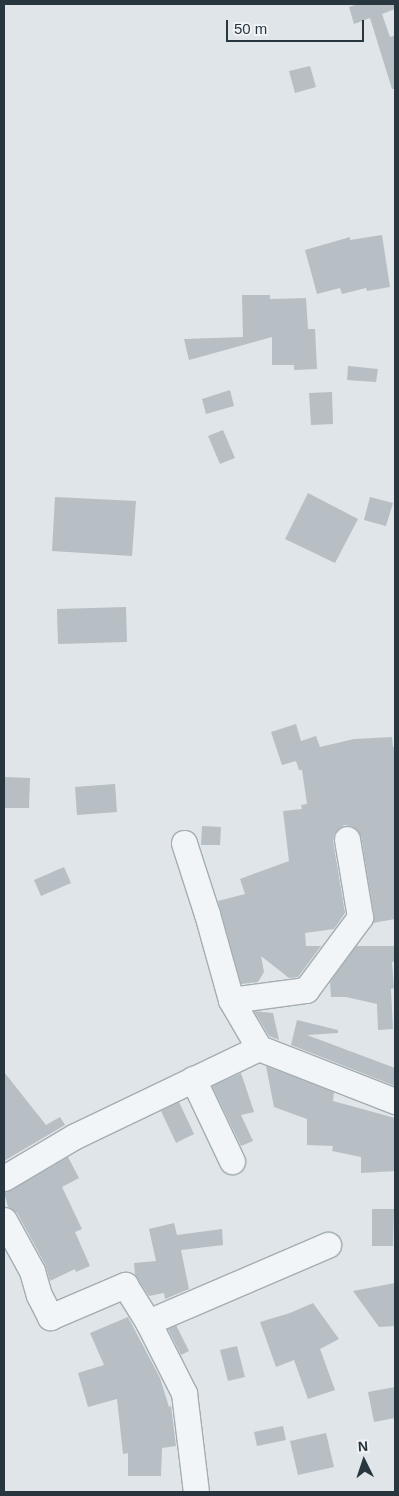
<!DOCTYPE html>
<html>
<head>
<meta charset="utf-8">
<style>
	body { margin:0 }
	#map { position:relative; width:399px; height:1496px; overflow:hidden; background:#dfe5e8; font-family:Helvetica,sans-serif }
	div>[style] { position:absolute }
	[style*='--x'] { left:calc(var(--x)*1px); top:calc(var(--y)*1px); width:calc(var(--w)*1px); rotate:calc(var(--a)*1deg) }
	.building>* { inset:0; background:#b7bfc5 }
	.roads { filter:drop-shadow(1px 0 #a4adb2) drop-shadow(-1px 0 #a4adb2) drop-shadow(0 1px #a4adb2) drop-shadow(0 -1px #a4adb2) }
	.minor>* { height:25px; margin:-12.5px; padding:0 12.5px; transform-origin:12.5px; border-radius:12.5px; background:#f2f5f7 }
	span { translate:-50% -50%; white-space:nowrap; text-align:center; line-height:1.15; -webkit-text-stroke:4px #eff3f6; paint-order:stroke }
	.frame { position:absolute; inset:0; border:5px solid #283640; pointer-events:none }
	.north { position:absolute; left:339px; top:1436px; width:50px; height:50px; -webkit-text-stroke:4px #eff3f6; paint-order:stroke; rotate:356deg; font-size:14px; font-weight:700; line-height:20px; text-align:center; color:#283640 }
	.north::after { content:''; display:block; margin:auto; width:18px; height:22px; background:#283640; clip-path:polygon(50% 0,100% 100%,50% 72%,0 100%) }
	.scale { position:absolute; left:226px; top:20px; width:138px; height:22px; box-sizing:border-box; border:2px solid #283640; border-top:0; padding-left:6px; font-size:15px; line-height:18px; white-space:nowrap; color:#283640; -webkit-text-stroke:4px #eff3f6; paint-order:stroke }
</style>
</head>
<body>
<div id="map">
	<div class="building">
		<div style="clip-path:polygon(358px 4px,395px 4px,395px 9px,382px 14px,390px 37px,395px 35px,395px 89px,392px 89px,370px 18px,354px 24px,349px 7px)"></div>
		<div style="clip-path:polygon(310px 66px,316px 87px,295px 93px,289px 71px)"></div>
		<div style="clip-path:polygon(382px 235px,390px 287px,367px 291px,366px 288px,342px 294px,340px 288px,317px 294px,305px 250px,350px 237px,350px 240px)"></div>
		<div style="clip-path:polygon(242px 295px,270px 295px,270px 299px,306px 298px,308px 329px,315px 329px,317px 369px,294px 370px,294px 365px,272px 365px,272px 337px,189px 360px,184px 339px,243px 337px)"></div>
		<div style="clip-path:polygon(348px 366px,378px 369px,376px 382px,347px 380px)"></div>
		<div style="clip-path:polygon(230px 390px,234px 406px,206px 414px,202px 399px)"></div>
		<div style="clip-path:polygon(332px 392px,333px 424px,311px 425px,309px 393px)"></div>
		<div style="clip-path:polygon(223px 430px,235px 458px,220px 464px,208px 436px)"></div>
		<div style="clip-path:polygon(308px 493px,358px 519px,335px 563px,285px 539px)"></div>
		<div style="clip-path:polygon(55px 497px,136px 501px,132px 556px,52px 551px)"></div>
		<div style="clip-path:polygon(370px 497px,393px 503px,386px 526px,364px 520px)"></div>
		<div style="clip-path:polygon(126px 607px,127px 642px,58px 644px,57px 609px)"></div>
		<div style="clip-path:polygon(296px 724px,301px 741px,316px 736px,320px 747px,354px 739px,392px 737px,393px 747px,395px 747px,395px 919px,373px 923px,374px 915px,361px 836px,352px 826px,344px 825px,334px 834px,333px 841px,345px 913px,334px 929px,305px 933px,306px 946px,321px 946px,298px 977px,289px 978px,261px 956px,264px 972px,258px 982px,241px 984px,218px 901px,245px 894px,240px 879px,289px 861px,283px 811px,302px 809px,301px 805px,307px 804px,302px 770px,299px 770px,296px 761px,282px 765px,271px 732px)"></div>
		<div style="clip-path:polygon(4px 777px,30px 778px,29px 808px,4px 808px)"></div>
		<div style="clip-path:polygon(115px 784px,117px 812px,77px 815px,75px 787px)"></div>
		<div style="clip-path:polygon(202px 826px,221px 827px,220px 845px,201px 845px)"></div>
		<div style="clip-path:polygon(64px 867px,71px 883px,41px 896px,34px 880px)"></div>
		<div style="clip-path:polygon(356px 946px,395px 946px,395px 962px,392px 962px,394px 988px,391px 989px,393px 1029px,378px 1030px,377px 1004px,346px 997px,331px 997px,330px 982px)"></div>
		<div style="clip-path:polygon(254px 1011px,273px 1013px,279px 1040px,269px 1036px)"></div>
		<div style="clip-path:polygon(297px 1020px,338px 1030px,338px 1033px,307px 1035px,395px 1068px,395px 1086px,291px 1045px)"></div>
		<div style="clip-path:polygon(266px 1066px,334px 1092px,333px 1101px,395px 1118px,395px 1171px,361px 1173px,361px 1157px,332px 1151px,333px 1146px,307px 1145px,307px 1119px,274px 1107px)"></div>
		<div style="clip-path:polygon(4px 1072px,46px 1125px,60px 1117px,65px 1125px,4px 1161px)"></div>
		<div style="clip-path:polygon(241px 1073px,254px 1112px,241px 1115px,253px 1141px,241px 1146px,212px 1086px)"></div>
		<div style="clip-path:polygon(179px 1102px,194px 1134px,176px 1143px,161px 1111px)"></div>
		<div style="clip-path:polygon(68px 1157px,79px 1178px,62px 1187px,82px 1229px,75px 1232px,90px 1266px,76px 1272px,75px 1269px,50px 1281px,45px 1264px,17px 1213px,8px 1207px,4px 1192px,11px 1190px)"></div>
		<div style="clip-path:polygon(372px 1209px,394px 1209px,393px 1246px,372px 1246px)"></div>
		<div style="clip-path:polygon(174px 1223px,177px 1235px,222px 1229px,223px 1245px,181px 1250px,189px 1289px,165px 1299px,164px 1293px,149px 1296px,135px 1275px,134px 1263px,156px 1261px,149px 1229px)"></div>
		<div style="clip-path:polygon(395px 1283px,395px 1326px,379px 1327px,353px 1291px)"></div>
		<div style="clip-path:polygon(313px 1303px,339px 1339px,320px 1349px,335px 1390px,308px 1399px,294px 1360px,276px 1367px,260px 1322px,290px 1313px)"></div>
		<div style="clip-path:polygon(128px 1317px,160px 1378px,169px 1407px,171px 1406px,176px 1446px,162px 1448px,161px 1476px,128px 1476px,128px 1453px,123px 1454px,117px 1399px,88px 1407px,78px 1373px,104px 1365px,90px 1333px)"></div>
		<div style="clip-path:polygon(176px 1325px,189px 1351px,181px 1355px,168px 1329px)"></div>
		<div style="clip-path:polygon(237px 1346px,245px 1377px,228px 1381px,220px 1350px)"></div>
		<div style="clip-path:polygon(395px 1387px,395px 1418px,374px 1422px,368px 1392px)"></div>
		<div style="clip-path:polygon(283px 1426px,286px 1440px,257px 1446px,254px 1432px)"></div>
		<div style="clip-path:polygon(326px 1433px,334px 1467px,298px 1475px,290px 1441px)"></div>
	</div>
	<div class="roads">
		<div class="minor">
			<div style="--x:184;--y:843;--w:75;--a:72.1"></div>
			<div style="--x:207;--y:914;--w:89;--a:74.4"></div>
			<div style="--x:231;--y:1000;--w:56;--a:59.7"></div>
			<div style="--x:259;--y:1048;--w:146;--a:21.3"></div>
			<div style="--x:231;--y:1000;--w:76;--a:-7.6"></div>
			<div style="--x:306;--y:990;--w:91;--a:-53.5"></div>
			<div style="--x:360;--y:917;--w:79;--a:-99.5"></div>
			<div style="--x:193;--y:1079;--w:91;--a:64.6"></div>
			<div style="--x:4;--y:1178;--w:82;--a:-30.6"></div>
			<div style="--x:75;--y:1136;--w:204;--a:-25.6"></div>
			<div style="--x:4;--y:1220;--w:58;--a:61.2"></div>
			<div style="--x:32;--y:1271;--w:25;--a:74"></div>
			<div style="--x:39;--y:1295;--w:25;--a:63"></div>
			<div style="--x:50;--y:1317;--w:82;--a:-23.1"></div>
			<div style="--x:125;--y:1285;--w:44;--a:58.1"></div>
			<div style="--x:148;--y:1322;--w:80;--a:63.1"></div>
			<div style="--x:184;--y:1393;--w:100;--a:83.1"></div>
			<div style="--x:148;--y:1322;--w:196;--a:-23.2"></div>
		</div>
	</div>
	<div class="frame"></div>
	<div class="north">N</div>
	<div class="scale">50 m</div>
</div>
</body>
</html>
